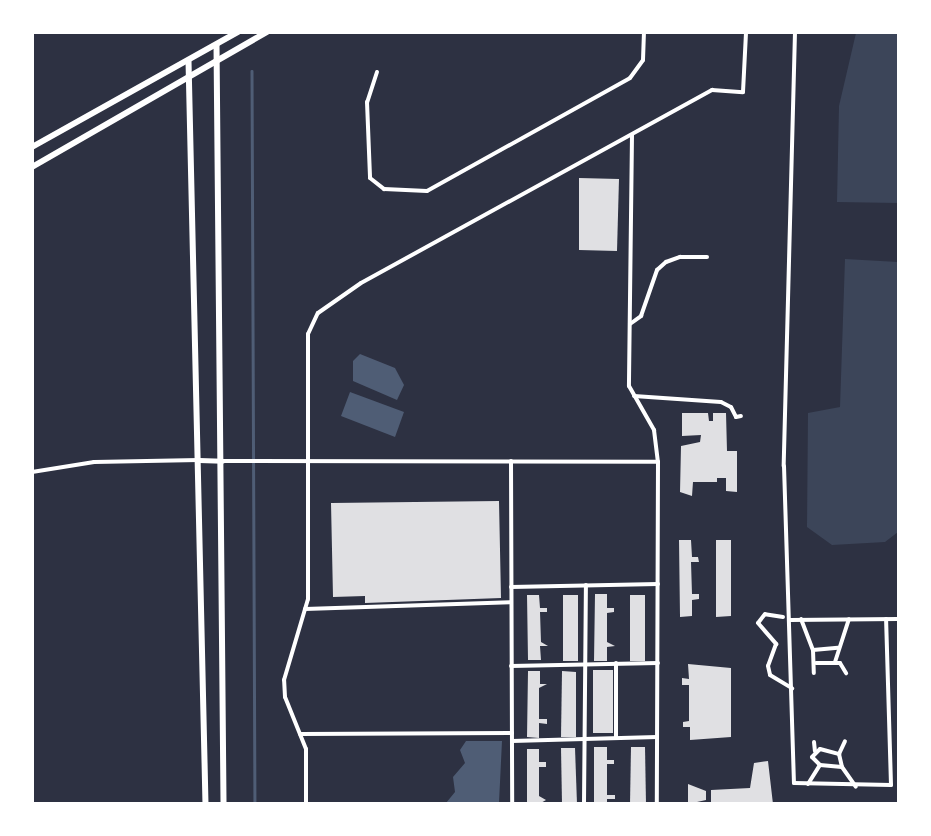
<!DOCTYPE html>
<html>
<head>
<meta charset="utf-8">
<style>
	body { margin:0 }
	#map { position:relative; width:931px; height:836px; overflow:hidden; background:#2d3142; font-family:"Asap Condensed",sans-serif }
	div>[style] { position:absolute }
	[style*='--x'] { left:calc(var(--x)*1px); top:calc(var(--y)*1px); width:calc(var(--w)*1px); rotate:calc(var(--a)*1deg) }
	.green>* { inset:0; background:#3c4559 }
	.water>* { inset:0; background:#4f5d75 }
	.stream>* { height:2.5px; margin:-1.25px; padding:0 1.25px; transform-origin:1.25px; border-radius:1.25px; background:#4f5d75 }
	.building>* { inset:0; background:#e0e0e3 }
	.minor>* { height:4px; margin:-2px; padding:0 2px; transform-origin:2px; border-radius:2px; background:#fff }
	.tertiary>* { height:5px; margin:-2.5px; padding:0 2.5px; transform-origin:2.5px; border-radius:2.5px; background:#fff }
	.secondary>* { height:5.5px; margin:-2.75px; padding:0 2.75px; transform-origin:2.75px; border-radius:2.75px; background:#fff }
	.primary>* { height:6px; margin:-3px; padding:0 3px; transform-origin:3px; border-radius:3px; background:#fff }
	span { translate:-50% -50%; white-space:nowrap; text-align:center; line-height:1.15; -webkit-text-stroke:5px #fff; paint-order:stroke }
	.frame { position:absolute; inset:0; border:34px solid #fff; pointer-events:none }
</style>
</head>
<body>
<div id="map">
	<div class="green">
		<div style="clip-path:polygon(856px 33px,898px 33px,898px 203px,837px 202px,839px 106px)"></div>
		<div style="clip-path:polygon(845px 259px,898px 262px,898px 532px,885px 542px,832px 545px,807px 527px,808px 413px,840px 407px)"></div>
	</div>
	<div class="water">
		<div style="clip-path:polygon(360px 354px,395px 368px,404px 385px,397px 400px,353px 381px,353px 361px)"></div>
		<div style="clip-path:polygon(350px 392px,404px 412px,395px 437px,341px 416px)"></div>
		<div style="clip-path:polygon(466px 741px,502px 741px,499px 803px,446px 803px,455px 792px,453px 777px,465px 763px,460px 750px)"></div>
	</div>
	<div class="stream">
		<div style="--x:252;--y:71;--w:733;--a:89.77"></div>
	</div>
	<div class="building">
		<div style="clip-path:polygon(579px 178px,619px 179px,617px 251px,579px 250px)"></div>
		<div style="clip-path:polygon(682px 413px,708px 413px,709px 421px,713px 421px,713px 413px,726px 413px,727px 451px,737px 451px,737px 492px,726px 491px,726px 478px,717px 478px,717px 482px,693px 482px,692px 496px,680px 492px,681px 446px,700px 442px,701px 435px,682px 436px)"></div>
		<div style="clip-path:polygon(499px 501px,501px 598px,365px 603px,365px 596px,333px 597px,331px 503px)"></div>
		<div style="clip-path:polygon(679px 540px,691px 540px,692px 557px,698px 557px,699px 562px,691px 562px,692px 594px,699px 594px,699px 599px,692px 600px,692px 616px,680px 617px)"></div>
		<div style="clip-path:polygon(716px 540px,731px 540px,731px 616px,716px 617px)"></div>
		<div style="clip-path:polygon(595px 594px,607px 594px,607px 608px,614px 608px,614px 612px,607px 613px,607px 642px,615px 646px,607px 647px,607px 661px,594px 661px)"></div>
		<div style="clip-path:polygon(527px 595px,539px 595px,540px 608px,547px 608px,547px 612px,540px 612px,541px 642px,548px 646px,540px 646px,541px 660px,528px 660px)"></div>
		<div style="clip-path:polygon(563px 595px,578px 595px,578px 661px,563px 661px)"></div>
		<div style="clip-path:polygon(630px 595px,645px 595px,645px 661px,630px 661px)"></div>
		<div style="clip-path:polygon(688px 664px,731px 668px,731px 737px,690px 740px,690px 727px,683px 727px,683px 722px,689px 721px,689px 685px,682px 685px,682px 678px,689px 679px)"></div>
		<div style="clip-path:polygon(593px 670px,613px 670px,613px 733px,593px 733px)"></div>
		<div style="clip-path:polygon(528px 671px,540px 671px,540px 684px,547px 684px,539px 688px,539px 719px,547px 719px,547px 724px,539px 723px,539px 738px,527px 737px)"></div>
		<div style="clip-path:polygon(562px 671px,576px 672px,576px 737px,561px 737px)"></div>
		<div style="clip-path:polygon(594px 747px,607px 747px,607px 760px,614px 760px,614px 764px,607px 764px,607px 795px,615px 795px,615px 799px,607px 799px,607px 804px,594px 804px)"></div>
		<div style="clip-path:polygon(631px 747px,645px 747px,646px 804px,630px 804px)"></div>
		<div style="clip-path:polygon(561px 748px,575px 748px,577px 804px,562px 804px)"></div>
		<div style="clip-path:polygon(527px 749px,539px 749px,539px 762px,546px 762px,546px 767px,539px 767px,539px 796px,546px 800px,539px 804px,527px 804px)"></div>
		<div style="clip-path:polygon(768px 761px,773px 804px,711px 804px,711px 790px,750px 788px,754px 763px)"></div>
		<div style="clip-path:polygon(688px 784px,706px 791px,706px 800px,688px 804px)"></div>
	</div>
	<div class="minor">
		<div style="--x:795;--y:32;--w:434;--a:91.5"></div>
		<div style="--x:784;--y:466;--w:317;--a:88.2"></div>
		<div style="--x:794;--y:783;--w:97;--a:1.2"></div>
		<div style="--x:891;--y:785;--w:166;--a:-91.7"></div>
		<div style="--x:377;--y:72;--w:32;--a:108"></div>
		<div style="--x:367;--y:102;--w:76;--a:87.7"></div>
		<div style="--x:370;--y:178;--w:18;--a:38"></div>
		<div style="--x:384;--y:189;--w:43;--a:2.7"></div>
		<div style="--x:427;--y:191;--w:232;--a:-29.1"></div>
		<div style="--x:630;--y:78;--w:22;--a:-54"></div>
		<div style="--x:643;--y:60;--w:28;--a:-88"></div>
		<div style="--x:632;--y:135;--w:251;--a:90.7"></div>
		<div style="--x:629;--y:386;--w:51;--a:60.4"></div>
		<div style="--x:654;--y:430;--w:32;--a:83"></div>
		<div style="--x:658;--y:462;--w:342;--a:90.2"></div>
		<div style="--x:630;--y:324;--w:14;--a:-36"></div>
		<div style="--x:641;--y:316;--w:49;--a:-70.8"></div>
		<div style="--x:657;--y:270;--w:12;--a:-42"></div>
		<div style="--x:666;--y:262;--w:15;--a:-20"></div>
		<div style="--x:680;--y:257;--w:27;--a:0"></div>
		<div style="--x:634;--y:396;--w:87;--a:3.9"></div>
		<div style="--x:721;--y:402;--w:11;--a:27"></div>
		<div style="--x:731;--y:407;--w:11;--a:63"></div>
		<div style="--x:736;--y:417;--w:5;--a:-11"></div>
		<div style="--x:222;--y:461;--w:436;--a:0.1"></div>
		<div style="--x:511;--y:461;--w:343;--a:89.8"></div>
		<div style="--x:32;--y:472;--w:63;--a:-9.2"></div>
		<div style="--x:94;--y:462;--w:105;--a:-1.1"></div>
		<div style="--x:511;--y:587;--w:147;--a:-1.2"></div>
		<div style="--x:305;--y:609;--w:206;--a:-1.9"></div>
		<div style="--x:783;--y:617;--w:18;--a:-171"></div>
		<div style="--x:765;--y:614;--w:11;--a:128"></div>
		<div style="--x:758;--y:623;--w:28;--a:49"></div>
		<div style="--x:776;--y:644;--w:23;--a:110"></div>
		<div style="--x:768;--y:666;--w:9;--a:77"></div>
		<div style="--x:770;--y:675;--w:26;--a:31"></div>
		<div style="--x:801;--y:619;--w:33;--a:69"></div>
		<div style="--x:813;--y:650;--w:23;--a:88"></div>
		<div style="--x:790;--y:620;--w:108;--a:-0.5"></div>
		<div style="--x:813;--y:650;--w:25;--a:-5"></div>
		<div style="--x:835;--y:662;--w:45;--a:-72"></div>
		<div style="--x:816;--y:663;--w:24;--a:0"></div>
		<div style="--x:840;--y:663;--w:12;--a:59"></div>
		<div style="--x:511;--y:666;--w:147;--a:-1.2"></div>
		<div style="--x:300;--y:734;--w:212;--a:-0.3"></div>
		<div style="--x:616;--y:738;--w:75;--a:-90"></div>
		<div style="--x:512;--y:741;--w:145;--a:-1.6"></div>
		<div style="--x:814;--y:742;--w:9;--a:84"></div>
		<div style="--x:839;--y:754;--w:14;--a:-65"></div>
		<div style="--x:820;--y:765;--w:11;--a:-135"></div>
		<div style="--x:812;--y:757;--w:11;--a:-45"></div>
		<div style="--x:820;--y:749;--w:20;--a:15"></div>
		<div style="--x:839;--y:754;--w:13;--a:77"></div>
		<div style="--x:808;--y:784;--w:22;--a:-58"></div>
		<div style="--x:820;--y:765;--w:22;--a:5"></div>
		<div style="--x:842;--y:767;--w:24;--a:55"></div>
		<div style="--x:306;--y:804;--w:55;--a:-90"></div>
		<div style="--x:306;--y:749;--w:56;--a:-112"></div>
		<div style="--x:285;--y:697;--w:17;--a:-93"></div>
		<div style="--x:284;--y:680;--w:84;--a:-73.5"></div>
		<div style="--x:308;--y:599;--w:265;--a:-90"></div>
		<div style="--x:308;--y:334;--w:23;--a:-65"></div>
		<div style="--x:318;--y:313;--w:52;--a:-34.9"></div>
		<div style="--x:361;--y:283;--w:401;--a:-28.8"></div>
		<div style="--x:712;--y:90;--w:31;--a:4"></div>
		<div style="--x:743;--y:92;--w:60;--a:-87.1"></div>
		<div style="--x:584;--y:804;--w:219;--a:-89.5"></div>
	</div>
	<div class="tertiary">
		<div style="--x:199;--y:460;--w:23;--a:2"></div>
	</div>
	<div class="secondary">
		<div style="--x:217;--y:45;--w:759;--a:89.47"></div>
		<div style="--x:189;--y:61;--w:743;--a:88.69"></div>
	</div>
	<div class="primary">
		<div style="--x:32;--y:147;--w:236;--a:-29.2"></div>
		<div style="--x:32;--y:167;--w:271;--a:-29.9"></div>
	</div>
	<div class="frame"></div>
</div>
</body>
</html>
